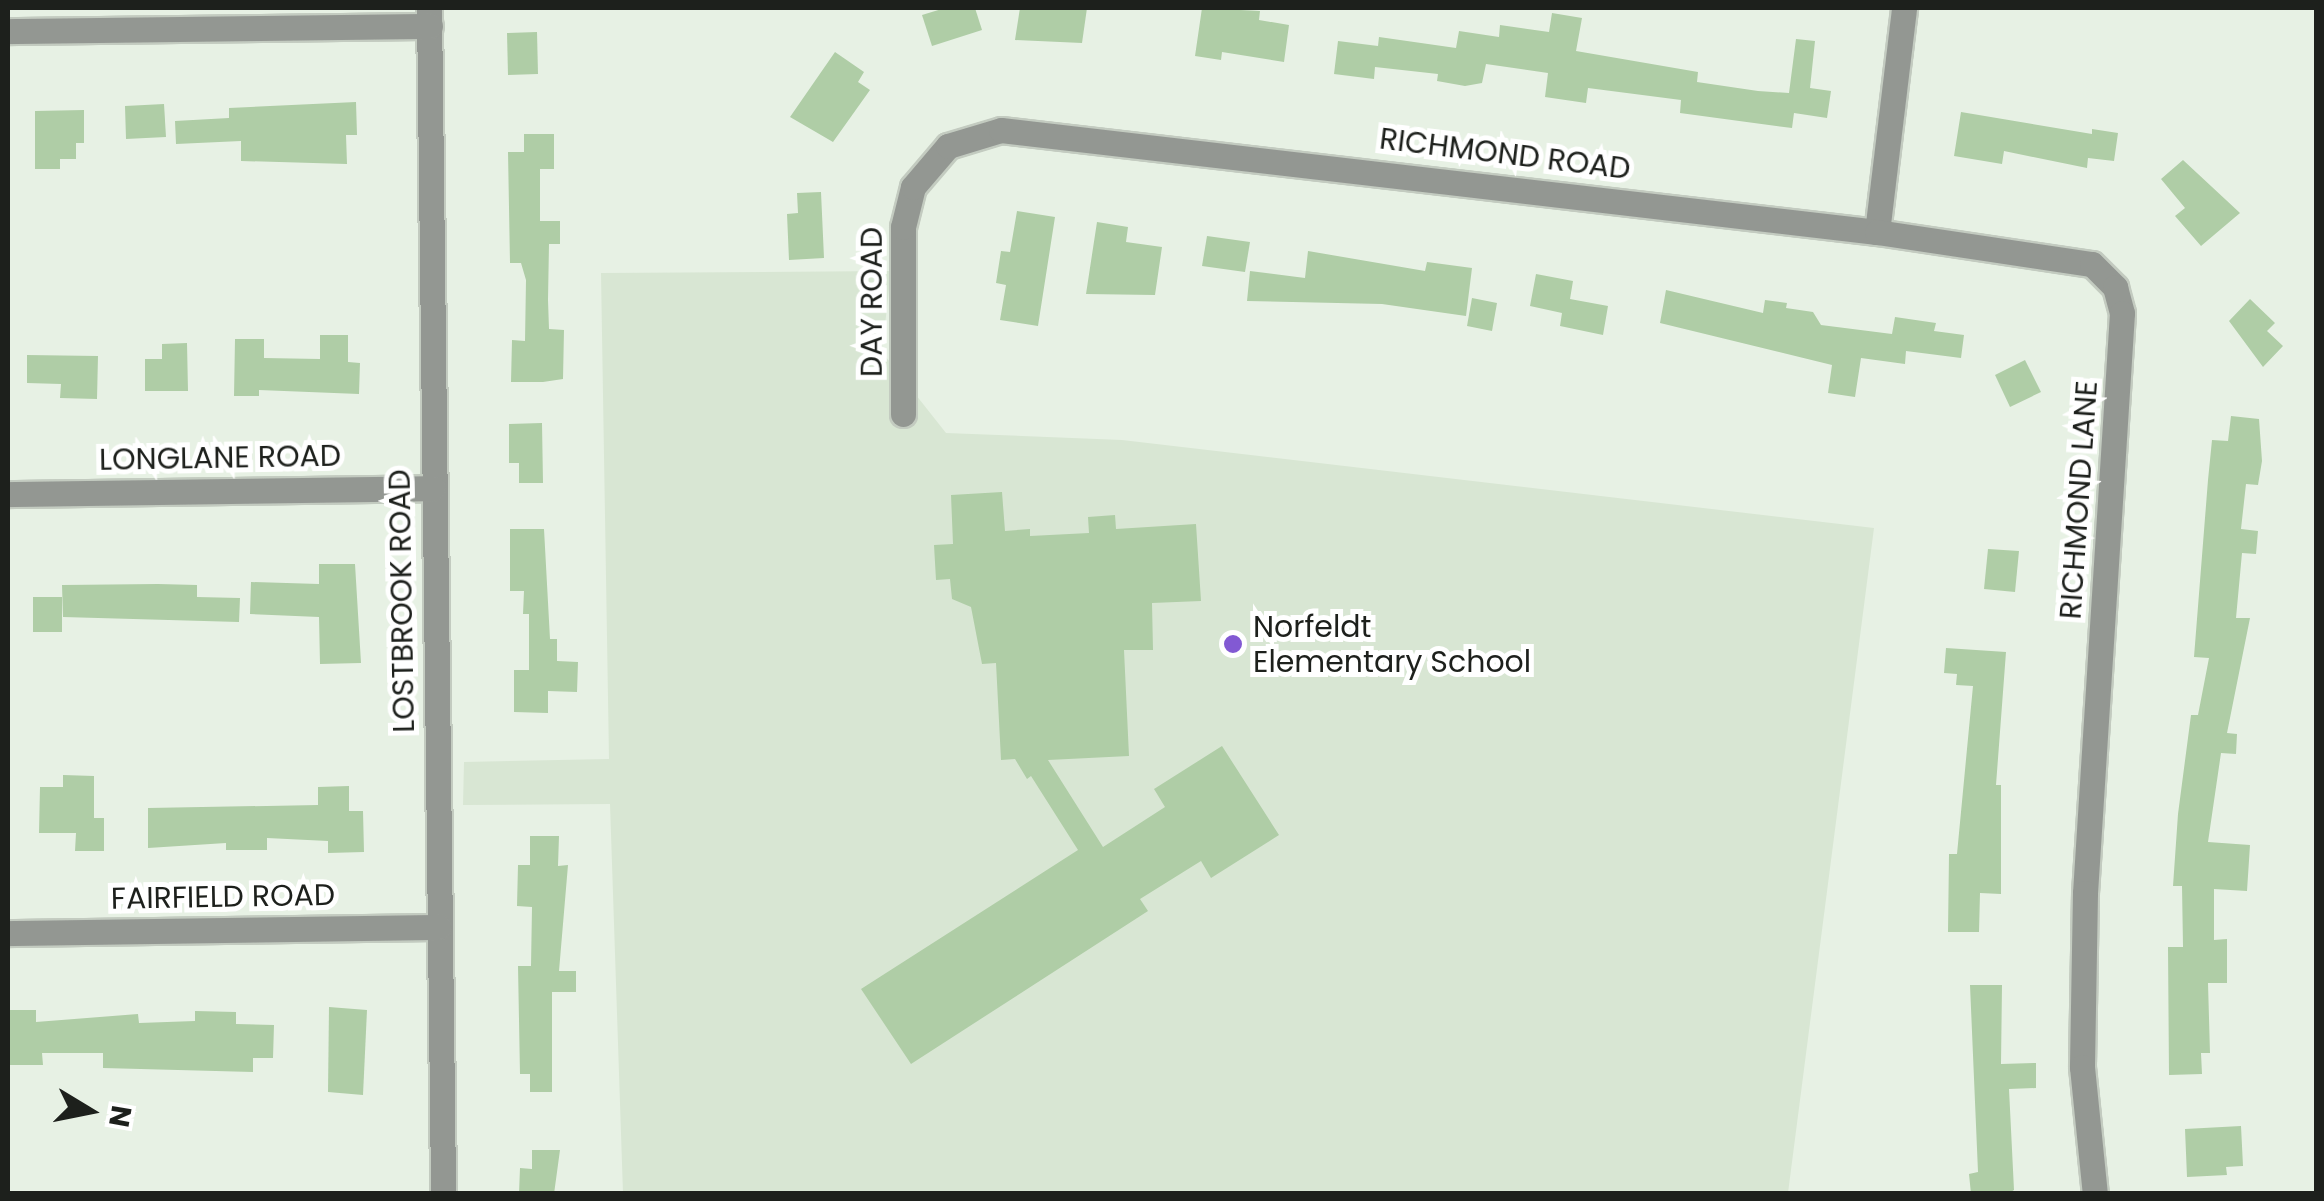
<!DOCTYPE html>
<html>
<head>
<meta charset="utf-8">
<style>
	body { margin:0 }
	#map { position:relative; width:2324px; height:1201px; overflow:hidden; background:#e7f1e4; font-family:Poppins,sans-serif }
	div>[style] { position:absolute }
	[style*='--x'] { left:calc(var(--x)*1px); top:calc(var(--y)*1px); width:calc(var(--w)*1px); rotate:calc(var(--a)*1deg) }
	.built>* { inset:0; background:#d8e6d3 }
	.building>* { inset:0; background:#afcda6 }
	.roads { filter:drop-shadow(2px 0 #c3cbc0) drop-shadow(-2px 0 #c3cbc0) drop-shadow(0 2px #c3cbc0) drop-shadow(0 -2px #c3cbc0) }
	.minor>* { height:25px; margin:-12.5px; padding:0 12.5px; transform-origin:12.5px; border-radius:12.5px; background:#939792 }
	.dots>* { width:28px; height:28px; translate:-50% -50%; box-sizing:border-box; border:5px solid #fff; border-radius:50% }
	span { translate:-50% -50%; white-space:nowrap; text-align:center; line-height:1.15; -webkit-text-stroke:10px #fff; paint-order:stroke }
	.street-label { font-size:30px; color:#1d201c }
	.poi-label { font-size:30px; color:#1d201c }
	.left { translate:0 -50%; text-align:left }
	.frame { position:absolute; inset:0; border:10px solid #1d201c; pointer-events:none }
	.north { position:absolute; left:40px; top:1061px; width:100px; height:100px; -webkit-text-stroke:8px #fff; paint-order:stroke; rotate:100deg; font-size:28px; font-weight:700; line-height:40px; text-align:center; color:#1d201c }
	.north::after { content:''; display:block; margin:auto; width:35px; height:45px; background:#1d201c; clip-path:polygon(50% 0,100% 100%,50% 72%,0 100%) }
</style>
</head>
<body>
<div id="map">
	<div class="built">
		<div style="clip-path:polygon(891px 271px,882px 352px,946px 433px,1122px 440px,1874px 528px,1788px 1193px,623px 1193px,610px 804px,463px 805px,464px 762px,609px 759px,601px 273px)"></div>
	</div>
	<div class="building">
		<div style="clip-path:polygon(945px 8px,975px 8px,982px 30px,932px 46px,922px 15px)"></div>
		<div style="clip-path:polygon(1020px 8px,1087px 8px,1082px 43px,1015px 40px)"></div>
		<div style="clip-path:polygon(1202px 8px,1260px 11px,1259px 20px,1289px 25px,1284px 62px,1222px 52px,1221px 60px,1195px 56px)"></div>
		<div style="clip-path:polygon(1552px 13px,1582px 18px,1576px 51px,1698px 72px,1697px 82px,1758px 91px,1789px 93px,1796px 39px,1815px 41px,1810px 88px,1831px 91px,1827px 118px,1794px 113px,1792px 128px,1680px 113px,1681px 100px,1588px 88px,1586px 103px,1545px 97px,1548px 73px,1486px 64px,1482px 83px,1465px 86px,1437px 81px,1438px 74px,1375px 67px,1374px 79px,1334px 74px,1338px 41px,1378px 46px,1379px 37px,1456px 48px,1459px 31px,1499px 37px,1500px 25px,1549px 32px)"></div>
		<div style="clip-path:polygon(537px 32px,538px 74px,508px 75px,507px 33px)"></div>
		<div style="clip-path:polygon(835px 52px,864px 72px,858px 82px,870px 90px,833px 142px,790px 117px)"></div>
		<div style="clip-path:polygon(356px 102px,357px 135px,346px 135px,347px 164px,241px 161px,241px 141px,176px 144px,175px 121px,229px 118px,229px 108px)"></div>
		<div style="clip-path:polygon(164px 104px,166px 137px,126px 139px,125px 106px)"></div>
		<div style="clip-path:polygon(84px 110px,84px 143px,76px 143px,76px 159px,60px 159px,60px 169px,35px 169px,35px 111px)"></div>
		<div style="clip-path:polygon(1961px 112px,2092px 134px,2092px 129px,2118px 133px,2114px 161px,2088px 158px,2087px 168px,2004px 151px,2002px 164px,1954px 156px)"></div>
		<div style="clip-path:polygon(524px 134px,554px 134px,554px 169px,540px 169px,540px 221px,560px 221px,560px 244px,549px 244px,548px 300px,549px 329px,564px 330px,563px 379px,543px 382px,511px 382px,512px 340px,525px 341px,526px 280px,521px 263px,510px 263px,508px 152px,524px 152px)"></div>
		<div style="clip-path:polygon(2183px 160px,2240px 213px,2201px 246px,2175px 216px,2185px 208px,2161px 179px)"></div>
		<div style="clip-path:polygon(821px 192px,824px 258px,789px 260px,787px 214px,798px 213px,797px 193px)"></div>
		<div style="clip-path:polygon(1017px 211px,1055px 217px,1038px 326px,1000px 320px,1006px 285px,996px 283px,1001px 251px,1010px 252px)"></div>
		<div style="clip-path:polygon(1097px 222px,1128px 227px,1126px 242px,1162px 247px,1155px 295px,1086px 294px)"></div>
		<div style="clip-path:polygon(1207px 236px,1250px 242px,1245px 272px,1202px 266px)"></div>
		<div style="clip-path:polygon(1308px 251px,1425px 271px,1427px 262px,1472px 268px,1466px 316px,1382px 304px,1247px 301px,1250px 271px,1305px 278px)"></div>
		<div style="clip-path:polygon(1536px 274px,1573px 281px,1570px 299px,1608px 306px,1603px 335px,1560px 326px,1562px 313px,1530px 306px)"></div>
		<div style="clip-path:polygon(1666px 290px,1763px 313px,1765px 300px,1787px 303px,1786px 308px,1813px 312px,1821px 325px,1892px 334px,1895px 317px,1936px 323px,1934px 331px,1964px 335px,1961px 358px,1906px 351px,1905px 364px,1861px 358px,1855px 397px,1828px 393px,1832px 365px,1660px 323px)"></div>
		<div style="clip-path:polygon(1472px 298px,1497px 303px,1492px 331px,1467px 326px)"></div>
		<div style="clip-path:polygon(2250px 299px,2275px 323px,2267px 331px,2283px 346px,2263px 367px,2229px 321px)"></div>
		<div style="clip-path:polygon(320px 335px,348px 335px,348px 362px,360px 363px,359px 394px,259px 390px,259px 396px,234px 396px,235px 339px,264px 339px,264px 358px,320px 359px)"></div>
		<div style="clip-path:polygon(187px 343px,188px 391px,145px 391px,145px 359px,162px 359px,162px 344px)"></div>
		<div style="clip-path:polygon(27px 355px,98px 356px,97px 399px,60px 398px,61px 384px,27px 383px)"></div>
		<div style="clip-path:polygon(2025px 360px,2041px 392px,2010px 407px,1995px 375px)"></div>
		<div style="clip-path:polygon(2231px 416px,2259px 419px,2262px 461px,2258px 485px,2246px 484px,2241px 529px,2258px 531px,2256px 554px,2242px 553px,2236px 618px,2250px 618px,2227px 733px,2237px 734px,2236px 754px,2221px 753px,2208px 842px,2250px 845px,2247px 891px,2214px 889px,2214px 940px,2227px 939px,2227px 983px,2208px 983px,2210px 1053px,2201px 1053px,2202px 1074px,2169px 1075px,2168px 947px,2183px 947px,2182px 886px,2173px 886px,2178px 814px,2191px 715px,2198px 715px,2209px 658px,2194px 657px,2208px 480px,2212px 440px,2228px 441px)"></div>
		<div style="clip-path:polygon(542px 423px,543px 483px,519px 483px,519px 463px,509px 463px,509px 424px)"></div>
		<div style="clip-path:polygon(1002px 492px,1005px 531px,1030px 529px,1030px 536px,1089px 533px,1088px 517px,1115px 515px,1116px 529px,1196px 524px,1201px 601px,1152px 603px,1153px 650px,1124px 650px,1129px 756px,1048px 760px,1103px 847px,1165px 807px,1154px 789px,1222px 746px,1279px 835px,1211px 878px,1201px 861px,1140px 899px,1148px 911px,911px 1064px,861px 989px,1078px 850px,1031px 776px,1027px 779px,1015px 759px,1001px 760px,996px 663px,982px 664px,971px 607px,952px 599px,950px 579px,936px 580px,934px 545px,953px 544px,951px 495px)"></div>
		<div style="clip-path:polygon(510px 529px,544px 529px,550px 639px,557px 639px,557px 661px,578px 662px,577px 692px,548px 691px,548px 713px,514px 712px,514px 670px,529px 670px,529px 614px,523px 614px,524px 591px,510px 591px)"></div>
		<div style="clip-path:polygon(1988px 549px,2019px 551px,2015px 592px,1984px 589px)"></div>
		<div style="clip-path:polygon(319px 564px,355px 564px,361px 663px,320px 664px,319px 617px,250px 614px,251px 582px,319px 584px)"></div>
		<div style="clip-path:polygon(158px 584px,197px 585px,197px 597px,240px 598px,239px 622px,63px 617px,62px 585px)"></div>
		<div style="clip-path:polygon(33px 597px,62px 597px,62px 632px,33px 632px)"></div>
		<div style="clip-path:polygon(1946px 648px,2006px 652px,1996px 785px,2001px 785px,2001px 894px,1980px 893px,1979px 932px,1948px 932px,1949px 854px,1957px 854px,1973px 686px,1956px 685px,1957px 674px,1944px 673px)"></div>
		<div style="clip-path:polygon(63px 775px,94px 776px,94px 818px,104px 818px,104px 851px,75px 851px,76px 833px,39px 833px,40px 787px,63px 787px)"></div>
		<div style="clip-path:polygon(349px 786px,349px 811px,363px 811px,364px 852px,328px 853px,328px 841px,267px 838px,267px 850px,226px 850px,226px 843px,148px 848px,148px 808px,318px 805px,318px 787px)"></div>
		<div style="clip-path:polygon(530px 836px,559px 836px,558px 866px,568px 865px,559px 971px,576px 971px,576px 992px,552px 992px,552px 1092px,530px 1092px,530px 1074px,520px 1074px,518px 966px,531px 966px,532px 907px,517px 906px,518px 865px,530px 865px)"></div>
		<div style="clip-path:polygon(1970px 985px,2002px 985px,2001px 1064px,2036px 1063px,2036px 1088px,2009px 1089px,2014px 1190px,2008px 1194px,1971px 1194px,1969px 1174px,1978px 1172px)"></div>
		<div style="clip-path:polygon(329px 1007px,367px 1010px,363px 1095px,328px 1092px)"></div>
		<div style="clip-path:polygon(8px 1010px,36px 1010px,36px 1022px,138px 1014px,139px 1023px,195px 1021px,195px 1011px,236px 1012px,236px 1024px,274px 1025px,273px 1058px,253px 1058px,253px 1072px,103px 1068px,103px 1053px,42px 1053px,43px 1065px,9px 1065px)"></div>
		<div style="clip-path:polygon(2241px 1126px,2243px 1166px,2226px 1167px,2227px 1175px,2187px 1177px,2185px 1129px)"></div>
		<div style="clip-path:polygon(532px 1150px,560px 1150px,554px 1194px,519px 1194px,520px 1168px,532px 1169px)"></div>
	</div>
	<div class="roads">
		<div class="minor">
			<div style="--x:429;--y:8;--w:1186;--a:89.32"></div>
			<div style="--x:8;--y:31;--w:422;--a:-0.7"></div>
			<div style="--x:1877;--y:232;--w:226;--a:-83.1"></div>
			<div style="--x:903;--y:414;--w:187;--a:-90"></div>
			<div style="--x:903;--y:227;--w:41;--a:-76"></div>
			<div style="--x:913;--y:187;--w:54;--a:-49.5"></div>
			<div style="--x:948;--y:146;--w:55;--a:-16.8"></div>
			<div style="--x:1001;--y:130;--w:882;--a:6.64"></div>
			<div style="--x:1877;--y:232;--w:217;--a:8.5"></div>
			<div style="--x:2092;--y:264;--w:33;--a:45"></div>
			<div style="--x:2115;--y:287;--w:27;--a:75"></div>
			<div style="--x:2122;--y:313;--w:581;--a:93.65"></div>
			<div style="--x:2085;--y:893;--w:174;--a:91"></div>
			<div style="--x:2082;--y:1067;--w:128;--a:84.2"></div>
			<div style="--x:8;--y:494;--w:425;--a:-0.8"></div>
			<div style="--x:8;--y:933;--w:431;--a:-0.8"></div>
		</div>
	</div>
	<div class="dots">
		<div style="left:1233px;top:644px;background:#8259d3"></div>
	</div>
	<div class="street-label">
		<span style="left:1505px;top:154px;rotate:7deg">RICHMOND ROAD</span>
		<span style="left:872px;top:302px;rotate:-90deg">DAY ROAD</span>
		<span style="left:220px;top:458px;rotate:-1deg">LONGLANE ROAD</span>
		<span style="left:2079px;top:500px;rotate:-86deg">RICHMOND LANE</span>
		<span style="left:402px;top:601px;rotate:-91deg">LOSTBROOK ROAD</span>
		<span style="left:223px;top:897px;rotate:-1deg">FAIRFIELD ROAD</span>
	</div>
	<div class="poi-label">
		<span class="left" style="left:1253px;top:644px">Norfeldt<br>Elementary School</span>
	</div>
	<div class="frame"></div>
	<div class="north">N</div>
</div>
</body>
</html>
